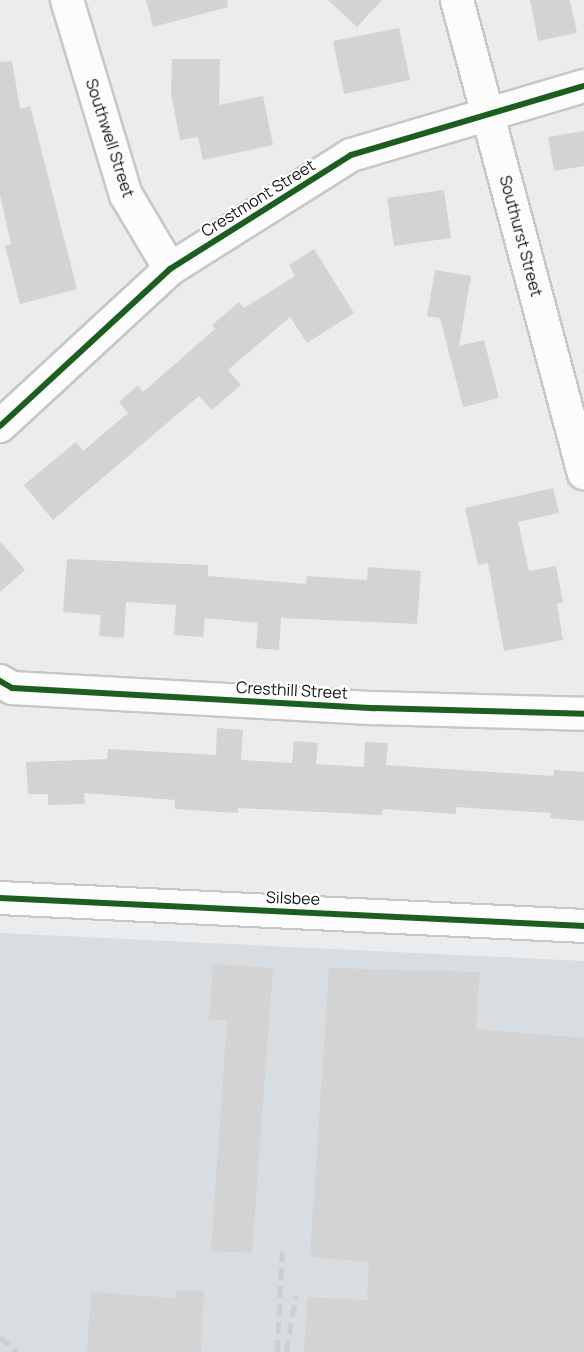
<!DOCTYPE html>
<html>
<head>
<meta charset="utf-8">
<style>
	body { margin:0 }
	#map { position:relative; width:584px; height:1352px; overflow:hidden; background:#eaecee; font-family:Manrope,sans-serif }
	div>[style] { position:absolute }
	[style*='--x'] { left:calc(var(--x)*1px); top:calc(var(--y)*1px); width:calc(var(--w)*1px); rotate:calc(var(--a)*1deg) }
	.built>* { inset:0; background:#d8dde2 }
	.building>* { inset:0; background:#d3d3d3 }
	.roads { filter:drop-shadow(2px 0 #c5c7c8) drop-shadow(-2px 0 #c5c7c8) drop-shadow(0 2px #c5c7c8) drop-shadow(0 -2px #c5c7c8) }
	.minor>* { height:32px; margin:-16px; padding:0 16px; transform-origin:16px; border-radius:16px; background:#fcfcfc }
	.rail>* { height:4.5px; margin-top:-2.25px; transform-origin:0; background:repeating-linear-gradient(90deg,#cfcfcf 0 12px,transparent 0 18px) }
	.cycleway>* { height:6px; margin:-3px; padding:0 3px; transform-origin:3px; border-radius:3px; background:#1b5e20 }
	span { translate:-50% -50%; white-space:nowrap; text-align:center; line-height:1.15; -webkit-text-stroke:4.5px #fff; paint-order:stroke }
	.street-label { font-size:16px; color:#0e0f10 }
</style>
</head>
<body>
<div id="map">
	<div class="built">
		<div style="clip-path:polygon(0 933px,584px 961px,584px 1352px,0 1352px)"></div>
	</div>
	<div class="building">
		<div style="clip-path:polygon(146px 0,227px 0,228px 7px,153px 27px)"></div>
		<div style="clip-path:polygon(328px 0,382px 0,357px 27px)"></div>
		<div style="clip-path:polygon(530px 0,570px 0,577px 33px,538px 41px)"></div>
		<div style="clip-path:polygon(399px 28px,410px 80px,344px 94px,333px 41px)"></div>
		<div style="clip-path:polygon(172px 59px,220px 59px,219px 105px,263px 96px,273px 145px,203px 160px,198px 137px,180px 140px,171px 94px)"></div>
		<div style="clip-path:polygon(12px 61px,20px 109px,30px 106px,77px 289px,20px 304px,5px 246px,11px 244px,0 195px,0 62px)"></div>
		<div style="clip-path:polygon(584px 131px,584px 166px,554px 171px,548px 137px)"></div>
		<div style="clip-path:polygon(444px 190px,451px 238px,394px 246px,387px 198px)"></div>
		<div style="clip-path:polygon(314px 249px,354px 313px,307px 343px,290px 317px,228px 370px,241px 385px,212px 410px,199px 396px,53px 520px,24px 485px,76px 442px,83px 451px,128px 413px,119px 402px,138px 385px,143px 392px,215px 329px,212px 325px,239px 302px,244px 308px,295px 276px,289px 265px)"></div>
		<div style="clip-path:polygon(435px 270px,471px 276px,459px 346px,484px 340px,499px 398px,463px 407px,440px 318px,427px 316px)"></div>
		<div style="clip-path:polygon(553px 488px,559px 513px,518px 522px,529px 571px,556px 566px,563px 602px,557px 604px,563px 640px,504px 651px,488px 563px,478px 565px,465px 508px)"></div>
		<div style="clip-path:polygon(0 541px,25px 570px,0 592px)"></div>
		<div style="clip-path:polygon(67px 559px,208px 565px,208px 576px,306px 584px,307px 576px,367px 580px,368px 567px,421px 571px,417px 624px,281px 618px,279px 650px,256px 648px,258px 623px,205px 618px,203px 637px,174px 635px,176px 605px,126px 602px,124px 638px,99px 636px,101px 615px,63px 612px)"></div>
		<div style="clip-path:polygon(217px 728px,243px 730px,241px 760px,292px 763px,294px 741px,318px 743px,316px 764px,364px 767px,365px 742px,388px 743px,386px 765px,553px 776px,554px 770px,584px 772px,584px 821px,550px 818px,551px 813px,456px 807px,456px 814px,383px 809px,382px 815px,238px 808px,238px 813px,175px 809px,175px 800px,84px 793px,85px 804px,48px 805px,48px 794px,28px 794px,26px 762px,107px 759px,108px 749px,216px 755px)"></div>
		<div style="clip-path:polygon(213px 964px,273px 968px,252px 1253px,211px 1251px,227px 1020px,209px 1019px)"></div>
		<div style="clip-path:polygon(329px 968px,480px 972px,476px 1029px,584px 1038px,584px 1352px,304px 1352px,307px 1297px,367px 1300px,369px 1262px,310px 1257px)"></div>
		<div style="clip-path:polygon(176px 1290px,204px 1291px,201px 1352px,87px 1352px,91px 1292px,175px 1298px)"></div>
	</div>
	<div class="roads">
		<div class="minor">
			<div style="--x:67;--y:0;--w:204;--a:73.2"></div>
			<div style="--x:126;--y:195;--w:86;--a:59.3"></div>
			<div style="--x:457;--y:0;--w:490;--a:75"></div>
			<div style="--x:0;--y:426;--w:231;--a:-42.7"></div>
			<div style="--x:170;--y:269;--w:214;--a:-32.2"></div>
			<div style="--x:351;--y:155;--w:243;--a:-16.5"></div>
			<div style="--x:0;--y:681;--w:14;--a:30"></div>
			<div style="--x:12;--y:688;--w:363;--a:3.2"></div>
			<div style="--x:374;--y:708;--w:210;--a:1.6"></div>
			<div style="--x:0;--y:898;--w:585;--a:2.74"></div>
		</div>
	</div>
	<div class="rail">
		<div style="--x:0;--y:1337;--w:23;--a:41"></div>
		<div style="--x:277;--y:1352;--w:100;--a:-87.1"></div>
		<div style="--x:286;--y:1352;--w:58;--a:-80"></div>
	</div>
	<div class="cycleway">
		<div style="--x:0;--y:426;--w:231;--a:-42.7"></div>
		<div style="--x:170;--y:269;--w:214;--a:-32.2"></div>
		<div style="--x:351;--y:155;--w:243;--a:-16.5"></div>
		<div style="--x:0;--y:681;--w:14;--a:30"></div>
		<div style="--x:12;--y:688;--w:363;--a:3.2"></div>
		<div style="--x:374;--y:708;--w:210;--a:1.6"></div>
		<div style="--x:0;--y:898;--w:585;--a:2.74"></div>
	</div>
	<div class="street-label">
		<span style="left:110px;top:138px;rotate:72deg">Southwell Street</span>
		<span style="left:258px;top:198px;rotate:-32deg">Crestmont Street</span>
		<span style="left:521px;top:236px;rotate:75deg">Southurst Street</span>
		<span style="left:292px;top:690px;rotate:3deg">Cresthill Street</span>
		<span style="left:293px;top:898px;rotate:2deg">Silsbee</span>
	</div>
</div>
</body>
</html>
